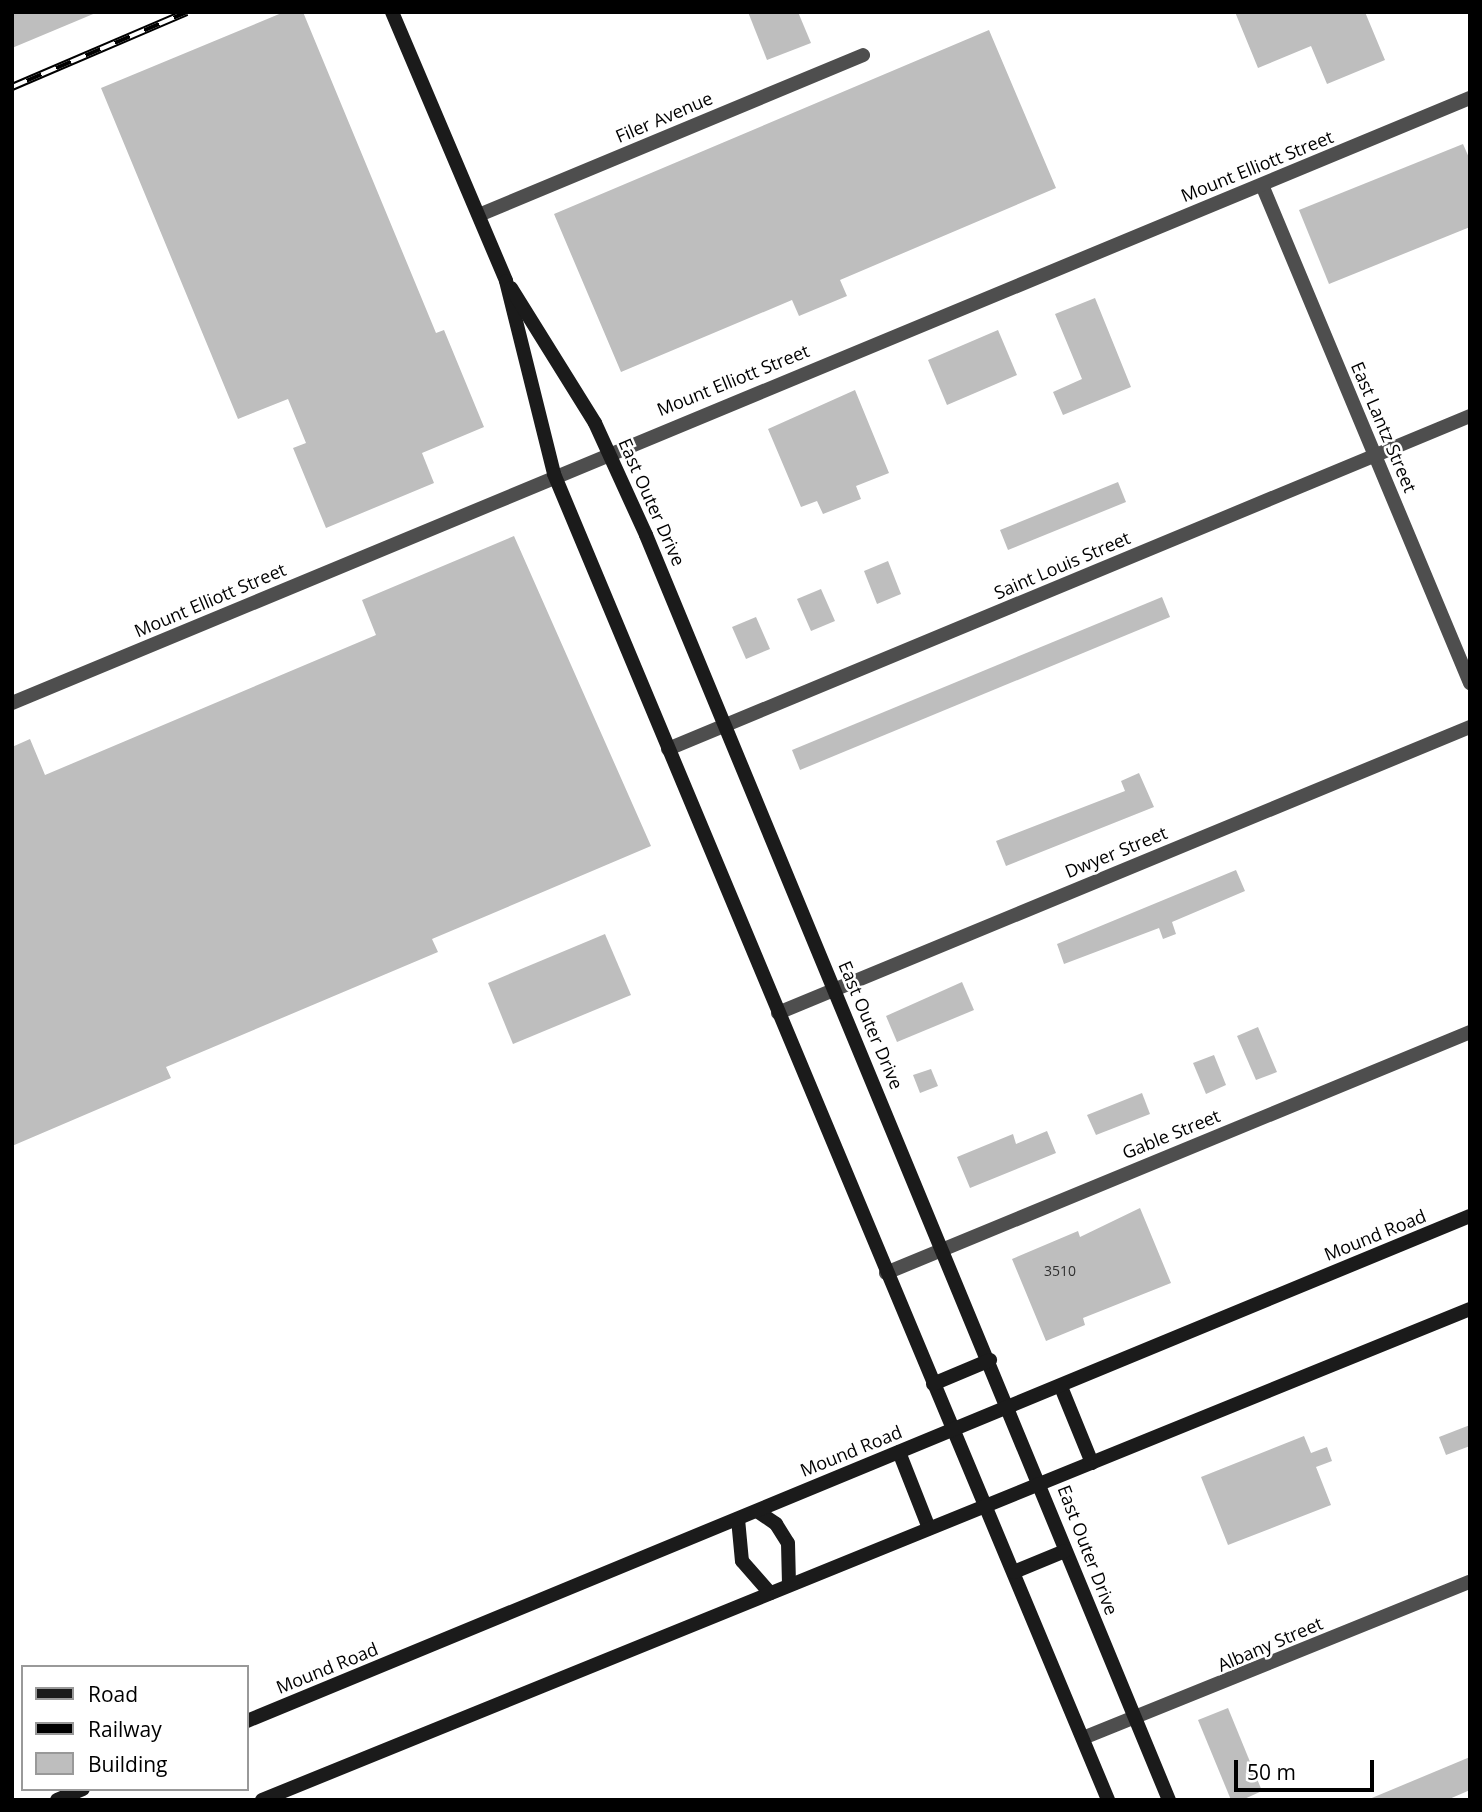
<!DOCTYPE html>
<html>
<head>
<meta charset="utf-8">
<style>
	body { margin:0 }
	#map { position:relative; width:1482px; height:1812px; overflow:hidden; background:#fff; font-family:"Open Sans",sans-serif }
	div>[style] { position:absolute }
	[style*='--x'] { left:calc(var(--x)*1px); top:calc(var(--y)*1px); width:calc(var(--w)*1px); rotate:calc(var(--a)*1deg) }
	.building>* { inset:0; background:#bebebe }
	.minor>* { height:14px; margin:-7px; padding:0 7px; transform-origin:7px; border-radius:7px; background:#4e4e4e }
	.tertiary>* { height:14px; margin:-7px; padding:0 7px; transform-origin:7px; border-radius:7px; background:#4e4e4e }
	.secondary>* { height:14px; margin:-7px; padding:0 7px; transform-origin:7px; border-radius:7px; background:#1b1b1b }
	.rail>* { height:8px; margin-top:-4px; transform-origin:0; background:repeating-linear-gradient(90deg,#fff 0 16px,#000 0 32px); box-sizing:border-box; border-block:2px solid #000 }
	span { translate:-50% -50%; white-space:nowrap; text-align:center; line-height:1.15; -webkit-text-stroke:5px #fff; paint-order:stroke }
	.number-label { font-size:14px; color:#303030 }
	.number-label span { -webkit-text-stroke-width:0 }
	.street-label { font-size:18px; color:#000 }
	.frame { position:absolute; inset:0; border:14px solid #000; pointer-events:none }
	.legend { position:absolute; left:21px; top:1665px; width:228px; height:126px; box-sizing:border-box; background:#fff; border:2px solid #999; margin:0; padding:9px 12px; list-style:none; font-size:21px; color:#000 }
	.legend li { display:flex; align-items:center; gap:14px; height:35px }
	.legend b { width:35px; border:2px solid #999 }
	.scale { position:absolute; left:1234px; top:1760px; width:140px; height:32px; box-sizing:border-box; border:4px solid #000; border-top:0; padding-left:9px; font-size:21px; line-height:24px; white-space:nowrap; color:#000; -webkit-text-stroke:5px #fff; paint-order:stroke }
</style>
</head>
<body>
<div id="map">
	<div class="building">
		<div style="clip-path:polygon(12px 12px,98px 12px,12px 48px)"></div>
		<div style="clip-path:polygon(284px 12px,303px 12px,436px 333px,444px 330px,484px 427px,422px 453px,434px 483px,326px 528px,293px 448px,306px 443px,288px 399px,238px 419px,101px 88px)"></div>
		<div style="clip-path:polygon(748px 12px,798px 12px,811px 43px,767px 60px)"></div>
		<div style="clip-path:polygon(1235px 12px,1365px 12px,1385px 60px,1327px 84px,1311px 46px,1258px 68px)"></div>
		<div style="clip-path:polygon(989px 30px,1056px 188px,840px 280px,847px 296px,799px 316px,792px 300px,621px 372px,554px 214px)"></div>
		<div style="clip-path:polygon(1463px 144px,1470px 160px,1470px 227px,1329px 284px,1299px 210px)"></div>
		<div style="clip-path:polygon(1095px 298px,1131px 387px,1063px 415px,1053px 392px,1082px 379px,1055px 314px)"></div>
		<div style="clip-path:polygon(998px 330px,1017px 375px,947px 405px,928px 360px)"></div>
		<div style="clip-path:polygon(855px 390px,889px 473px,856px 486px,861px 499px,823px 514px,817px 501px,801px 507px,768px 429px)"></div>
		<div style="clip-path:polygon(1118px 482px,1126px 502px,1008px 550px,1000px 530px)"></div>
		<div style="clip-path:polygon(514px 536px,651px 846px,432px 939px,438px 952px,166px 1067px,171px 1078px,12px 1146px,12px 747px,30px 739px,45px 775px,376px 635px,362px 600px)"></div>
		<div style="clip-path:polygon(888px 561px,901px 594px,877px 604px,864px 571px)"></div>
		<div style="clip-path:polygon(821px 589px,835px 621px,811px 631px,797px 599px)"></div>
		<div style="clip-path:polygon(1162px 597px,1170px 617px,800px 770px,792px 750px)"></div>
		<div style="clip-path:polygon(756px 617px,770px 649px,746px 659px,732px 627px)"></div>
		<div style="clip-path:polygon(1139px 773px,1154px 807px,1006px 866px,996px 841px,1125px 791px,1121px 781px)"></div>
		<div style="clip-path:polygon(1236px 870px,1245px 891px,1172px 922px,1176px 934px,1163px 939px,1159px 928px,1064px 964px,1057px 944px)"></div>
		<div style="clip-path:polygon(605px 934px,631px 995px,513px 1044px,488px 983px)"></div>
		<div style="clip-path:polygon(962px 982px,974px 1010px,897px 1042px,886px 1016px)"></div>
		<div style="clip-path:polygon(1258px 1027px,1277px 1072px,1256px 1080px,1237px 1036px)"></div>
		<div style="clip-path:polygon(1214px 1055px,1226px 1085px,1206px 1094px,1193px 1063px)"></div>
		<div style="clip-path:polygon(931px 1069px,938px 1086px,920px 1093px,913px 1075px)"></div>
		<div style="clip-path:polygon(1142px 1093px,1150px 1114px,1096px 1135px,1087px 1115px)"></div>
		<div style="clip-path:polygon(1047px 1131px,1056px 1153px,970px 1188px,957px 1157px,1013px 1134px,1016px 1144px)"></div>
		<div style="clip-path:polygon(1140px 1208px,1171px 1283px,1083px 1318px,1085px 1325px,1046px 1341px,1012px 1259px,1078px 1231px,1080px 1237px)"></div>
		<div style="clip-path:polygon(1470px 1425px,1470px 1446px,1446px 1455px,1439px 1437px)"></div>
		<div style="clip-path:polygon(1304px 1436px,1311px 1453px,1327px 1447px,1332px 1461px,1316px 1467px,1331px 1505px,1228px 1545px,1201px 1477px)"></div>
		<div style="clip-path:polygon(1228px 1708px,1262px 1791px,1242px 1800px,1231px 1800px,1198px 1720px)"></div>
		<div style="clip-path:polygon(1470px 1757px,1470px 1790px,1447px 1800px,1367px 1800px)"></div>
	</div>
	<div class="minor">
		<div style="--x:1262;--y:185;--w:540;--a:67.33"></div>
		<div style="--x:479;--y:215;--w:416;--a:-22.6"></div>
		<div style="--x:668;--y:749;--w:868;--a:-22.55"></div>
		<div style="--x:778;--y:1013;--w:749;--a:-22.46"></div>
		<div style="--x:886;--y:1273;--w:632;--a:-22.42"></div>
		<div style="--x:1083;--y:1738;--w:417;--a:-22"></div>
	</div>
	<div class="tertiary">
		<div style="--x:12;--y:703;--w:1579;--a:-22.54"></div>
	</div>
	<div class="secondary">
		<div style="--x:392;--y:12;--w:292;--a:67"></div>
		<div style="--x:506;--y:281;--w:199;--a:76"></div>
		<div style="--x:554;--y:474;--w:1437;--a:67.32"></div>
		<div style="--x:511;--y:288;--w:159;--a:58.1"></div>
		<div style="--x:595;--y:423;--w:123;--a:65.5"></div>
		<div style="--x:646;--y:535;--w:1369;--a:67.54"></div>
		<div style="--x:933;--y:1384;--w:62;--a:-22.8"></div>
		<div style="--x:1061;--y:1387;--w:82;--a:67.8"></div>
		<div style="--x:899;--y:1452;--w:82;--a:68.5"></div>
		<div style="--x:757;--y:1511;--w:23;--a:34"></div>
		<div style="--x:776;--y:1524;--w:22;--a:58"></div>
		<div style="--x:788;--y:1543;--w:42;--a:88.6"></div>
		<div style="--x:738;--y:1519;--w:42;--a:84.6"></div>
		<div style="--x:742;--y:1561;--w:43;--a:48.8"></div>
		<div style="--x:1014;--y:1572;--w:55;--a:-22.4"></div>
		<div style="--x:247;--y:1721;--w:1323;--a:-22.44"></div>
		<div style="--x:57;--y:1800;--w:28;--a:-23"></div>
		<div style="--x:262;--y:1800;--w:1304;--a:-22.12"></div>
	</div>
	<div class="rail">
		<div style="--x:12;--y:87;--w:190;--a:-23.2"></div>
	</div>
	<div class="number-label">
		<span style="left:1060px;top:1271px">3510</span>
	</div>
	<div class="street-label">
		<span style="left:664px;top:117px;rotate:-23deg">Filer Avenue</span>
		<span style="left:1257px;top:166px;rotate:-22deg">Mount Elliott Street</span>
		<span style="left:733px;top:380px;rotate:-22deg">Mount Elliott Street</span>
		<span style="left:1384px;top:427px;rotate:67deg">East Lantz Street</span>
		<span style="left:652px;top:502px;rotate:66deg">East Outer Drive</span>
		<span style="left:1062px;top:565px;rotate:-23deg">Saint Louis Street</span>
		<span style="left:210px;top:600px;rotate:-23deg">Mount Elliott Street</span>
		<span style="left:1116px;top:852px;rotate:-22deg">Dwyer Street</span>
		<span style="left:871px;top:1025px;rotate:67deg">East Outer Drive</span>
		<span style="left:1171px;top:1134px;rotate:-22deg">Gable Street</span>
		<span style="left:1375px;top:1235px;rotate:-22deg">Mound Road</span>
		<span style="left:851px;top:1451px;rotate:-22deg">Mound Road</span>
		<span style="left:1088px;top:1550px;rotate:69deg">East Outer Drive</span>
		<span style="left:1270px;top:1644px;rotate:-23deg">Albany Street</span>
		<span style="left:327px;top:1668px;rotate:-22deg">Mound Road</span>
	</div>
	<div class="frame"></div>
	<ul class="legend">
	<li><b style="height:9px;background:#1b1b1b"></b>Road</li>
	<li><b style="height:9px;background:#000"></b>Railway</li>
	<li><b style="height:19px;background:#bebebe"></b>Building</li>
	</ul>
	<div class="scale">50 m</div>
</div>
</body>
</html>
